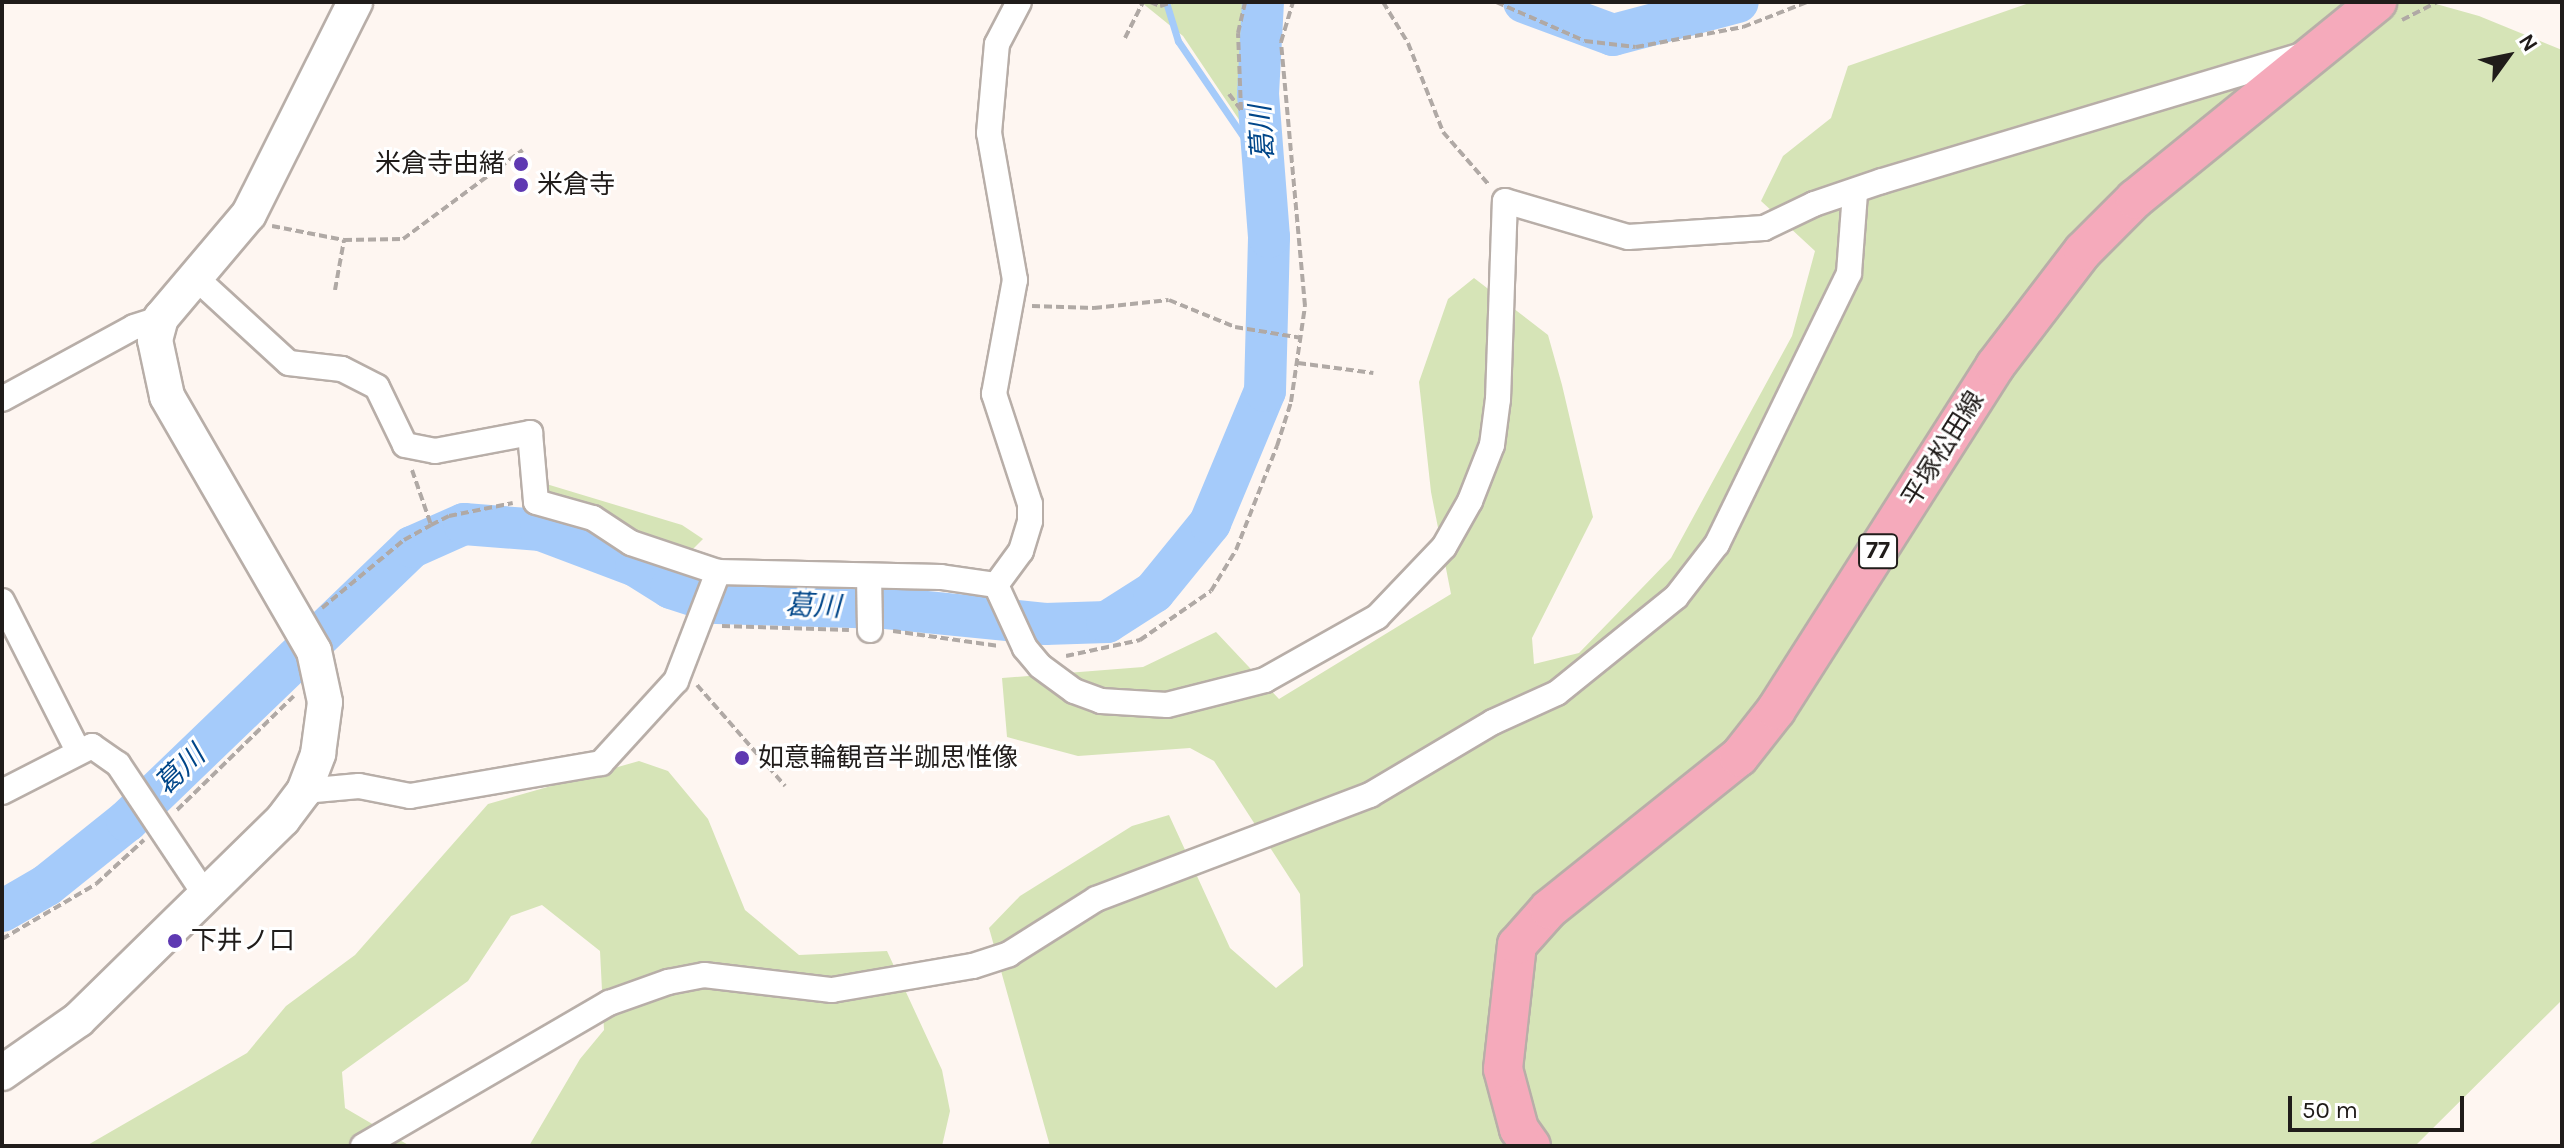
<!DOCTYPE html>
<html>
<head>
<meta charset="utf-8">
<style>
	body { margin:0 }
	#map { position:relative; width:2564px; height:1148px; overflow:hidden; background:#fef6f1; font-family:Karla,"Noto Sans JP",sans-serif }
	div>[style] { position:absolute }
	[style*='--x'] { left:calc(var(--x)*1px); top:calc(var(--y)*1px); width:calc(var(--w)*1px); rotate:calc(var(--a)*1deg) }
	.green>* { inset:0; background:#d6e4b7 }
	.stream>* { height:7px; margin:-3.5px; padding:0 3.5px; transform-origin:3.5px; border-radius:3.5px; background:#a5cbfa }
	.river>* { height:42px; margin:-21px; padding:0 21px; transform-origin:21px; border-radius:21px; background:#a5cbfa }
	.path>* { height:4px; margin-top:-2px; transform-origin:0; background:repeating-linear-gradient(90deg,#b0a9a5 0 8px,transparent 0 12px) }
	.roads { filter:drop-shadow(2px 0 #b8aea8) drop-shadow(-2px 0 #b8aea8) drop-shadow(0 2px #b8aea8) drop-shadow(0 -2px #b8aea8) }
	.street>* { height:24px; margin:-12px; padding:0 12px; transform-origin:12px; border-radius:12px; background:#fff }
	.secondary>* { height:34px; margin:-17px; padding:0 17px; transform-origin:17px; border-radius:17px; background:#fff }
	.primary>* { height:38px; margin:-19px; padding:0 19px; transform-origin:19px; border-radius:19px; background:#f5aabb }
	.dots>* { width:22px; height:22px; translate:-50% -50%; box-sizing:border-box; border:4px solid #fff; border-radius:50% }
	span { translate:-50% -50%; white-space:nowrap; text-align:center; line-height:1.15; -webkit-text-stroke:6px #fff; paint-order:stroke }
	.shield-label span { padding:2px 6px; background:#fff; border:2px solid; border-radius:6px; -webkit-text-stroke-width:0 }
	.shield-label { font-size:24px; color:#201c1a; font-weight:700 }
	.poi-label { font-size:26px; color:#201c1a }
	.right { translate:-100% -50%; text-align:right }
	.left { translate:0 -50%; text-align:left }
	.street-label { font-size:26px; color:#201c1a }
	.water-label { font-size:28px; color:#004689; font-style:italic }
	.frame { position:absolute; inset:0; border:4px solid #201c1a; pointer-events:none }
	.north { position:absolute; left:2468px; top:16px; width:80px; height:80px; -webkit-text-stroke:6px #fff; paint-order:stroke; rotate:57deg; font-size:22px; font-weight:700; line-height:32px; text-align:center; color:#201c1a }
	.north::after { content:''; display:block; margin:auto; width:28px; height:36px; background:#201c1a; clip-path:polygon(50% 0,100% 100%,50% 72%,0 100%) }
	.scale { position:absolute; left:2288px; top:1096px; width:176px; height:36px; box-sizing:border-box; border:4px solid #201c1a; border-top:0; padding-left:10px; font-size:24px; line-height:28px; white-space:nowrap; color:#201c1a; -webkit-text-stroke:6px #fff; paint-order:stroke }
</style>
</head>
<body>
<div id="map">
	<div class="green">
		<div style="clip-path:polygon(1141px 2px,1250px 2px,1241px 36px,1246px 130px,1183px 36px)"></div>
		<div style="clip-path:polygon(2032px 2px,2429px 2px,2479px 16px,2562px 50px,2562px 1000px,2415px 1146px,1050px 1146px,989px 928px,1020px 896px,1132px 826px,1169px 815px,1230px 948px,1276px 988px,1303px 966px,1300px 894px,1214px 761px,1190px 748px,1078px 756px,1007px 737px,1002px 678px,1143px 667px,1216px 632px,1279px 699px,1451px 594px,1431px 492px,1419px 382px,1448px 299px,1474px 278px,1548px 335px,1562px 385px,1593px 517px,1532px 638px,1534px 664px,1579px 653px,1671px 558px,1792px 336px,1815px 251px,1761px 201px,1783px 156px,1831px 118px,1848px 66px)"></div>
		<div style="clip-path:polygon(543px 483px,682px 525px,703px 539px,688px 554px,549px 498px)"></div>
		<div style="clip-path:polygon(639px 761px,668px 771px,708px 819px,745px 910px,799px 955px,887px 951px,942px 1070px,950px 1111px,942px 1146px,529px 1146px,580px 1059px,604px 1030px,600px 951px,542px 905px,511px 916px,468px 981px,342px 1072px,345px 1108px,410px 1146px,86px 1146px,247px 1053px,286px 1006px,355px 955px,488px 804px)"></div>
	</div>
	<div class="stream">
		<div style="--x:1166;--y:2;--w:41;--a:72.9"></div>
		<div style="--x:1178;--y:41;--w:153;--a:55.7"></div>
	</div>
	<div class="river">
		<div style="--x:1524;--y:2;--w:95;--a:20.3"></div>
		<div style="--x:1613;--y:35;--w:129;--a:-14.8"></div>
		<div style="--x:2;--y:911;--w:52;--a:-30"></div>
		<div style="--x:47;--y:885;--w:102;--a:-38.7"></div>
		<div style="--x:127;--y:821;--w:395;--a:-43.9"></div>
		<div style="--x:412;--y:547;--w:57;--a:-23.9"></div>
		<div style="--x:464;--y:524;--w:77;--a:4.5"></div>
		<div style="--x:541;--y:530;--w:102;--a:20.8"></div>
		<div style="--x:636;--y:566;--w:41;--a:32.2"></div>
		<div style="--x:671;--y:588;--w:48;--a:18.1"></div>
		<div style="--x:717;--y:603;--w:169;--a:1.7"></div>
		<div style="--x:886;--y:608;--w:160;--a:5.7"></div>
		<div style="--x:1045;--y:624;--w:62;--a:-1.8"></div>
		<div style="--x:1107;--y:622;--w:56;--a:-32.6"></div>
		<div style="--x:1154;--y:592;--w:89;--a:-50.9"></div>
		<div style="--x:1210;--y:523;--w:143;--a:-67.4"></div>
		<div style="--x:1265;--y:391;--w:154;--a:-88.5"></div>
		<div style="--x:1269;--y:237;--w:143;--a:-94.4"></div>
		<div style="--x:1258;--y:94;--w:92;--a:-86.9"></div>
	</div>
	<div class="path">
		<div style="--x:1150;--y:2;--w:11;--a:22"></div>
		<div style="--x:1160;--y:6;--w:13;--a:-18"></div>
		<div style="--x:1383;--y:2;--w:48;--a:58.6"></div>
		<div style="--x:1408;--y:43;--w:96;--a:68.5"></div>
		<div style="--x:1443;--y:132;--w:70;--a:49"></div>
		<div style="--x:1496;--y:2;--w:97;--a:23.7"></div>
		<div style="--x:1585;--y:41;--w:51;--a:6.7"></div>
		<div style="--x:1636;--y:47;--w:109;--a:-10.6"></div>
		<div style="--x:1743;--y:27;--w:69;--a:-21.3"></div>
		<div style="--x:1618;--y:2;--w:18;--a:0"></div>
		<div style="--x:2402;--y:20;--w:39;--a:-27"></div>
		<div style="--x:1125;--y:38;--w:40;--a:-63.4"></div>
		<div style="--x:1229;--y:94;--w:20;--a:53"></div>
		<div style="--x:1241;--y:110;--w:77;--a:-92.2"></div>
		<div style="--x:1238;--y:33;--w:32;--a:-77"></div>
		<div style="--x:272;--y:226;--w:73;--a:11"></div>
		<div style="--x:344;--y:240;--w:59;--a:-1"></div>
		<div style="--x:403;--y:239;--w:149;--a:-36.6"></div>
		<div style="--x:335;--y:290;--w:51;--a:-79.8"></div>
		<div style="--x:1032;--y:306;--w:62;--a:1.8"></div>
		<div style="--x:1094;--y:308;--w:75;--a:-6.1"></div>
		<div style="--x:1169;--y:300;--w:71;--a:22.2"></div>
		<div style="--x:1235;--y:327;--w:68;--a:9.3"></div>
		<div style="--x:1298;--y:363;--w:76;--a:7.6"></div>
		<div style="--x:412;--y:470;--w:58;--a:70.9"></div>
		<div style="--x:322;--y:608;--w:107;--a:-39.7"></div>
		<div style="--x:404;--y:540;--w:31;--a:-29"></div>
		<div style="--x:431;--y:525;--w:20;--a:-27"></div>
		<div style="--x:449;--y:516;--w:65;--a:-11.5"></div>
		<div style="--x:722;--y:626;--w:127;--a:1.8"></div>
		<div style="--x:893;--y:631;--w:107;--a:8.1"></div>
		<div style="--x:1066;--y:656;--w:76;--a:-12.2"></div>
		<div style="--x:1140;--y:640;--w:86;--a:-34.6"></div>
		<div style="--x:1211;--y:591;--w:48;--a:-58.6"></div>
		<div style="--x:1236;--y:550;--w:112;--a:-68.5"></div>
		<div style="--x:1277;--y:446;--w:46;--a:-72.3"></div>
		<div style="--x:1291;--y:402;--w:97;--a:-81.7"></div>
		<div style="--x:1305;--y:306;--w:265;--a:-95.2"></div>
		<div style="--x:1281;--y:42;--w:42;--a:-73.3"></div>
		<div style="--x:697;--y:685;--w:134;--a:48.9"></div>
		<div style="--x:177;--y:810;--w:163;--a:-44.3"></div>
		<div style="--x:2;--y:939;--w:109;--a:-30.3"></div>
		<div style="--x:96;--y:884;--w:65;--a:-42.5"></div>
	</div>
	<div class="roads">
		<div class="street">
			<div style="--x:195;--y:277;--w:127;--a:42.5"></div>
			<div style="--x:289;--y:363;--w:53;--a:6.5"></div>
			<div style="--x:342;--y:369;--w:39;--a:27"></div>
			<div style="--x:377;--y:387;--w:64;--a:64.2"></div>
			<div style="--x:405;--y:445;--w:31;--a:11"></div>
			<div style="--x:435;--y:451;--w:97;--a:-10.7"></div>
			<div style="--x:530;--y:433;--w:69;--a:85"></div>
			<div style="--x:536;--y:502;--w:59;--a:15.7"></div>
			<div style="--x:593;--y:518;--w:45;--a:33.3"></div>
			<div style="--x:631;--y:543;--w:92;--a:18.4"></div>
			<div style="--x:718;--y:572;--w:223;--a:1.3"></div>
			<div style="--x:941;--y:577;--w:56;--a:8.3"></div>
			<div style="--x:2;--y:399;--w:150;--a:-28.6"></div>
			<div style="--x:134;--y:327;--w:28;--a:-18"></div>
			<div style="--x:869;--y:576;--w:54;--a:88.9"></div>
			<div style="--x:996;--y:585;--w:69;--a:65.3"></div>
			<div style="--x:1025;--y:648;--w:23;--a:50"></div>
			<div style="--x:1040;--y:666;--w:42;--a:36.3"></div>
			<div style="--x:1074;--y:691;--w:29;--a:20"></div>
			<div style="--x:1101;--y:701;--w:66;--a:3.5"></div>
			<div style="--x:1167;--y:705;--w:101;--a:-14.3"></div>
			<div style="--x:1265;--y:680;--w:129;--a:-29.4"></div>
			<div style="--x:1377;--y:617;--w:97;--a:-46.3"></div>
			<div style="--x:1444;--y:547;--w:53;--a:-60.5"></div>
			<div style="--x:1470;--y:501;--w:60;--a:-68.6"></div>
			<div style="--x:1492;--y:445;--w:46;--a:-82.6"></div>
			<div style="--x:1498;--y:399;--w:198;--a:-88"></div>
			<div style="--x:1505;--y:201;--w:128;--a:16.3"></div>
			<div style="--x:1628;--y:237;--w:136;--a:-3.8"></div>
			<div style="--x:1764;--y:228;--w:55;--a:-25.6"></div>
			<div style="--x:1814;--y:204;--w:72;--a:-18.7"></div>
			<div style="--x:1882;--y:181;--w:438;--a:-16.7"></div>
			<div style="--x:996;--y:585;--w:42;--a:-53.7"></div>
			<div style="--x:1021;--y:551;--w:31;--a:-73"></div>
			<div style="--x:1030;--y:521;--w:17;--a:-90"></div>
			<div style="--x:1030;--y:504;--w:116;--a:-108.1"></div>
			<div style="--x:994;--y:394;--w:116;--a:-79.6"></div>
			<div style="--x:1015;--y:280;--w:149;--a:-100"></div>
			<div style="--x:989;--y:133;--w:89;--a:-84.9"></div>
			<div style="--x:997;--y:44;--w:47;--a:-62.4"></div>
			<div style="--x:2;--y:601;--w:168;--a:63.1"></div>
			<div style="--x:304;--y:791;--w:55;--a:-5.2"></div>
			<div style="--x:359;--y:786;--w:52;--a:11.1"></div>
			<div style="--x:410;--y:796;--w:194;--a:-9.8"></div>
			<div style="--x:601;--y:763;--w:111;--a:-47.6"></div>
			<div style="--x:676;--y:681;--w:117;--a:-68.9"></div>
			<div style="--x:2;--y:792;--w:101;--a:-27.1"></div>
			<div style="--x:92;--y:746;--w:32;--a:35"></div>
			<div style="--x:118;--y:764;--w:159;--a:56.3"></div>
			<div style="--x:363;--y:1146;--w:285;--a:-30.2"></div>
			<div style="--x:609;--y:1003;--w:63;--a:-19.6"></div>
			<div style="--x:668;--y:982;--w:37;--a:-11"></div>
			<div style="--x:704;--y:975;--w:129;--a:6.7"></div>
			<div style="--x:832;--y:990;--w:143;--a:-9.7"></div>
			<div style="--x:973;--y:966;--w:38;--a:-18"></div>
			<div style="--x:1009;--y:954;--w:103;--a:-32.3"></div>
			<div style="--x:1096;--y:899;--w:293;--a:-20.8"></div>
			<div style="--x:1370;--y:795;--w:143;--a:-30.7"></div>
			<div style="--x:1493;--y:722;--w:70;--a:-24.4"></div>
			<div style="--x:1557;--y:693;--w:153;--a:-38.9"></div>
			<div style="--x:1676;--y:597;--w:67;--a:-52.3"></div>
			<div style="--x:1717;--y:544;--w:301;--a:-64"></div>
			<div style="--x:1849;--y:273;--w:80;--a:-85.7"></div>
		</div>
		<div class="secondary">
			<div style="--x:2;--y:1073;--w:93;--a:-34.9"></div>
			<div style="--x:78;--y:1020;--w:287;--a:-44.4"></div>
			<div style="--x:283;--y:819;--w:35;--a:-53"></div>
			<div style="--x:304;--y:791;--w:40;--a:-69"></div>
			<div style="--x:318;--y:754;--w:52;--a:-82.3"></div>
			<div style="--x:325;--y:702;--w:52;--a:-102.2"></div>
			<div style="--x:314;--y:651;--w:294;--a:-120"></div>
			<div style="--x:167;--y:396;--w:57;--a:-102.1"></div>
			<div style="--x:155;--y:340;--w:23;--a:-75"></div>
			<div style="--x:161;--y:318;--w:136;--a:-49.8"></div>
			<div style="--x:249;--y:214;--w:237;--a:-63.4"></div>
		</div>
		<div class="primary">
			<div style="--x:1531;--y:1146;--w:21;--a:-125"></div>
			<div style="--x:1519;--y:1129;--w:62;--a:-104.9"></div>
			<div style="--x:1503;--y:1069;--w:125;--a:-83.6"></div>
			<div style="--x:1517;--y:945;--w:48;--a:-48.4"></div>
			<div style="--x:1549;--y:909;--w:243;--a:-38.7"></div>
			<div style="--x:1739;--y:757;--w:60;--a:-51.8"></div>
			<div style="--x:1776;--y:710;--w:408;--a:-57.5"></div>
			<div style="--x:1995;--y:366;--w:145;--a:-52.6"></div>
			<div style="--x:2083;--y:251;--w:74;--a:-45"></div>
			<div style="--x:2135;--y:199;--w:312;--a:-39.1"></div>
		</div>
	</div>
	<div class="dots">
		<div style="left:521px;top:164px;background:#5e39b2"></div>
		<div style="left:521px;top:185px;background:#5e39b2"></div>
		<div style="left:742px;top:758px;background:#5e39b2"></div>
		<div style="left:175px;top:941px;background:#5e39b2"></div>
	</div>
	<div class="shield-label">
		<span style="left:1878px;top:551px">77</span>
	</div>
	<div class="poi-label">
		<span class="right" style="left:505px;top:164px">米倉寺由緒</span>
		<span class="left" style="left:537px;top:185px">米倉寺</span>
		<span class="left" style="left:758px;top:758px">如意輪観音半跏思惟像</span>
		<span class="left" style="left:191px;top:941px">下井ノ口</span>
	</div>
	<div class="street-label">
		<span style="left:1943px;top:449px;rotate:-58deg">平塚松田線</span>
	</div>
	<div class="water-label">
		<span style="left:1262px;top:133px;rotate:-94deg">葛川</span>
		<span style="left:813px;top:606px;rotate:2deg">葛川</span>
		<span style="left:180px;top:770px;rotate:-44deg">葛川</span>
	</div>
	<div class="frame"></div>
	<div class="north">N</div>
	<div class="scale">50 m</div>
</div>
</body>
</html>
